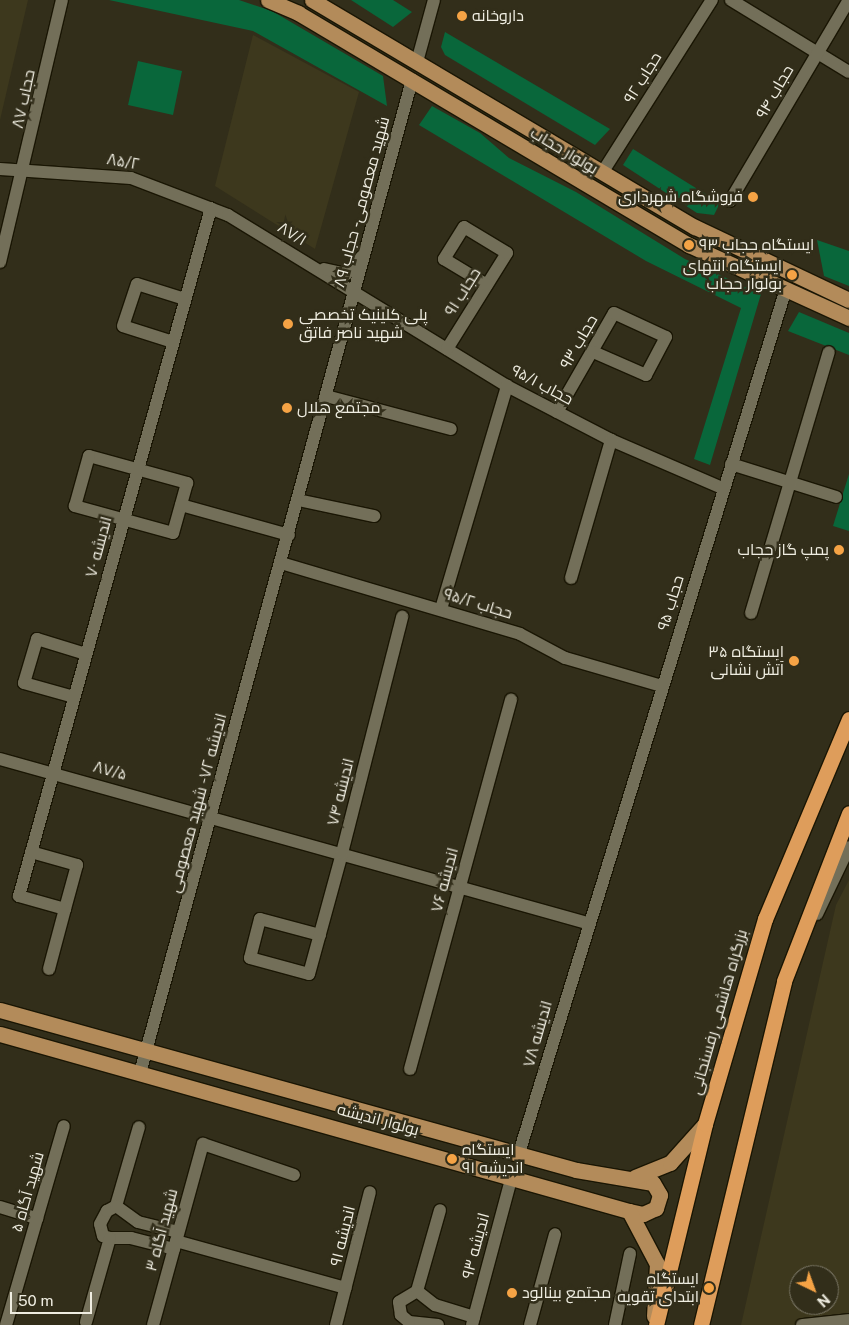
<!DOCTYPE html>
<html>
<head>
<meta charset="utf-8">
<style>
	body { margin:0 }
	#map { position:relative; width:849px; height:1325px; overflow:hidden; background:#322e1a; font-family:"Public Sans",Cairo,sans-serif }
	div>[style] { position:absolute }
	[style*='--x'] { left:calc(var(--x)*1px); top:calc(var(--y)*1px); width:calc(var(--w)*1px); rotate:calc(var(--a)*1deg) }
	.built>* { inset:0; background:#3d381d }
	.green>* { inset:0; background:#09673b }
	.roads { filter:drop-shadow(1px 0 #1a1604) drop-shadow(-1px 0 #1a1604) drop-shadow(0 1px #1a1604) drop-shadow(0 -1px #1a1604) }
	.minor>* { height:12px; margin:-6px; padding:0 6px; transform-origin:6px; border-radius:6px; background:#736f59 }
	.major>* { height:15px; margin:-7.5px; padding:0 7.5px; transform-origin:7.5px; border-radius:7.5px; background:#b38b5a }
	.highway>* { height:15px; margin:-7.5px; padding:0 7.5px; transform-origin:7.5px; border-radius:7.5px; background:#de9d5b }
	.dots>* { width:14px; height:14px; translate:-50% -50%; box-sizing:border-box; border:2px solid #322e1a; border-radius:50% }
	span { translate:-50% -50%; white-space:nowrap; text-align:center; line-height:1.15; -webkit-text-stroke:5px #322e1a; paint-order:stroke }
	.poi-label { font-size:16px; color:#efede1 }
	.left { translate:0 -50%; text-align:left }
	.right { translate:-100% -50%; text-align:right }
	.street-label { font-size:16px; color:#efede1 }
	.north { position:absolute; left:789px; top:1265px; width:50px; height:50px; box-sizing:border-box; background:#322e1a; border:1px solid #7e7a6a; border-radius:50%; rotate:138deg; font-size:14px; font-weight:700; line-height:20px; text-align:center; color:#efede1 }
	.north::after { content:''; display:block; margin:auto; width:18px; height:22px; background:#f5a345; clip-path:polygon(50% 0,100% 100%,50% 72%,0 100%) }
	.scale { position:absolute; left:10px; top:1292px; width:82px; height:22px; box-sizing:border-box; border:2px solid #efede1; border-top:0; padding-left:6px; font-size:15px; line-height:18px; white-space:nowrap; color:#efede1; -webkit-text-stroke:4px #322e1a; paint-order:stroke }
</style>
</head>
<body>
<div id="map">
	<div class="built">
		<div style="clip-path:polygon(0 0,28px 0,0 120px)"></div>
		<div style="clip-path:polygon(253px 35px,359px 92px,315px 249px,215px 186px)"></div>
		<div style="clip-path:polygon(evenodd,849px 880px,849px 1325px,741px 1325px,836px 905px,849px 880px,799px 1275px,829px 1275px,829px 1305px,799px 1305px,799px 1275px)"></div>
	</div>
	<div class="green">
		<div style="clip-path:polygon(109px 0,239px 0,272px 11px,383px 76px,387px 106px,253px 31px)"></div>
		<div style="clip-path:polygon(351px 0,393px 0,412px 12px,393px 27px)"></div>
		<div style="clip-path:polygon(445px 32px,610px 129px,595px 145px,445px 55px,441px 47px)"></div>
		<div style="clip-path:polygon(138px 61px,182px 71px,173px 115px,128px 105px)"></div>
		<div style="clip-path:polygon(432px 106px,480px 133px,509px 158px,576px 192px,685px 259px,761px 294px,710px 465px,694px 459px,741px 308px,646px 261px,419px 125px)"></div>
		<div style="clip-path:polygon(633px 149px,720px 203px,714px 215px,697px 213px,623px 165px)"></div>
		<div style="clip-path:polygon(817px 240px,849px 251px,849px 286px,824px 276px)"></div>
		<div style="clip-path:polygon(799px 312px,849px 333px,849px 355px,788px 331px)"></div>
		<div style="clip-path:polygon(849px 474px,849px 531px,833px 526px)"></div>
	</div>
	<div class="roads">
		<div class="minor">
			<div style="--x:731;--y:0;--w:138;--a:31.4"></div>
			<div style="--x:417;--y:62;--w:64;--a:-74.7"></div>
			<div style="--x:0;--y:169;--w:131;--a:3.9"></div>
			<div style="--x:131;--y:178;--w:104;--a:20.9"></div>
			<div style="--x:228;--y:215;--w:327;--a:31.5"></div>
			<div style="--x:507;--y:386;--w:117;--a:27.4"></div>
			<div style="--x:611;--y:440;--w:123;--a:23.4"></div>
			<div style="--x:602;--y:173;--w:205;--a:-57.6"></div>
			<div style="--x:730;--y:201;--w:234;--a:-59.4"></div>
			<div style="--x:0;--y:262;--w:269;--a:-76.7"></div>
			<div style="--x:324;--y:269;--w:23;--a:13"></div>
			<div style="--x:346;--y:274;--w:24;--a:-48"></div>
			<div style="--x:173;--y:342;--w:52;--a:-162.3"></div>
			<div style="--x:123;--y:326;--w:44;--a:-71.6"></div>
			<div style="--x:137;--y:284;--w:50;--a:17.4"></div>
			<div style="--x:447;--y:349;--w:113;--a:-58"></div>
			<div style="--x:507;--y:253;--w:50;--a:-148.8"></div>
			<div style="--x:464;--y:227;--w:38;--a:122"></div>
			<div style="--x:444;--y:259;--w:50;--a:31.2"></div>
			<div style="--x:326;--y:396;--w:129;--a:14.8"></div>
			<div style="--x:557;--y:412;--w:114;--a:-60.1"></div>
			<div style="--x:614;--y:313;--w:57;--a:24.8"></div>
			<div style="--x:666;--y:337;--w:43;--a:117.8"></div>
			<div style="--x:646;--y:375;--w:58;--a:-156.5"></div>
			<div style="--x:89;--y:456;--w:102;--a:15.4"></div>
			<div style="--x:187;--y:483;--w:52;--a:105.6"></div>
			<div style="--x:173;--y:533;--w:102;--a:-164.6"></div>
			<div style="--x:75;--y:506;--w:52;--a:-74.4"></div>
			<div style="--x:731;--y:464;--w:110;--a:17.4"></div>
			<div style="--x:298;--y:500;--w:78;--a:11.9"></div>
			<div style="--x:181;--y:505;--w:112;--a:15.5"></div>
			<div style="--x:281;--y:563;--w:249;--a:16.5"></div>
			<div style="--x:520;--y:634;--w:51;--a:28.1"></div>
			<div style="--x:565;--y:658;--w:101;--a:16.1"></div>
			<div style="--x:571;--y:578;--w:144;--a:-73.8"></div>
			<div style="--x:441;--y:609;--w:233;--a:-73.5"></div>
			<div style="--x:751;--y:613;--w:272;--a:-73.4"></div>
			<div style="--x:74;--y:697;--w:52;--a:-164.4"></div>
			<div style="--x:24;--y:683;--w:46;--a:-73.5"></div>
			<div style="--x:37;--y:639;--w:51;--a:17"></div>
			<div style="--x:0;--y:759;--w:609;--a:15.61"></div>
			<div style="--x:31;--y:852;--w:48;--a:15.8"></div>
			<div style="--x:77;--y:865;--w:46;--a:105.3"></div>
			<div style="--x:65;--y:909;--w:48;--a:-164.2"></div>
			<div style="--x:19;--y:896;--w:714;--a:-74.41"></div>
			<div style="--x:817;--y:914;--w:74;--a:-64.5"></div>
			<div style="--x:320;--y:935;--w:62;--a:-165.1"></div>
			<div style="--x:260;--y:919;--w:40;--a:104.4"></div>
			<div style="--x:250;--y:958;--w:61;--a:15.2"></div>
			<div style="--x:309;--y:974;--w:125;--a:-74.7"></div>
			<div style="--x:342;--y:853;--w:244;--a:-75.7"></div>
			<div style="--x:49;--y:969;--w:62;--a:-75.1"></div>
			<div style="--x:410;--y:1069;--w:383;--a:-74.7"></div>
			<div style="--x:140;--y:1073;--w:1030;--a:-74.68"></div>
			<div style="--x:519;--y:1153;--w:901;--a:-72.83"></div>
			<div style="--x:116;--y:1206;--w:82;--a:-73.8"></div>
			<div style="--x:0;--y:1207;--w:39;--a:17"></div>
			<div style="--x:176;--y:1241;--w:176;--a:15.5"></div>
			<div style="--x:174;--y:1249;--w:44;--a:-165.7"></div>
			<div style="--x:131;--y:1238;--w:21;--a:180"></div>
			<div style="--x:110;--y:1238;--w:7;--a:-164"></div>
			<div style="--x:103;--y:1236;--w:12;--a:-104"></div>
			<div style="--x:100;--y:1224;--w:15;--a:-62"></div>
			<div style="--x:107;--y:1211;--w:10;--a:-29"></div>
			<div style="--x:116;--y:1206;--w:27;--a:36"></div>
			<div style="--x:138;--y:1222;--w:41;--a:14"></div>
			<div style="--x:417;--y:1291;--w:84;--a:-74.1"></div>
			<div style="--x:86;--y:1322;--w:87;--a:-74.1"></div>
			<div style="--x:6;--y:1325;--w:207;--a:-73.8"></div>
			<div style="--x:153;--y:1325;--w:188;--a:-74.6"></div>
			<div style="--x:203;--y:1144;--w:96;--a:18.8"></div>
			<div style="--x:336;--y:1325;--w:137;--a:-75.7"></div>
			<div style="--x:438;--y:1325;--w:29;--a:-174"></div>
			<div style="--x:409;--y:1322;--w:11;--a:-139"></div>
			<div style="--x:401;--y:1315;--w:13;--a:-99"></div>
			<div style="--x:399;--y:1302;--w:21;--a:-31"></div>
			<div style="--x:417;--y:1291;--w:23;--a:38"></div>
			<div style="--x:435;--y:1305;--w:41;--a:17.1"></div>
			<div style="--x:472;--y:1325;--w:154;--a:-75"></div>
			<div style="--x:530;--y:1325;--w:94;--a:-74.6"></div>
			<div style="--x:615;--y:1325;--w:73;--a:-78.1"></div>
			<div style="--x:802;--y:1325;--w:47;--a:-6.1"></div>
		</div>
		<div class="major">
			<div style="--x:268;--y:0;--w:33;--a:23"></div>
			<div style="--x:298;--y:13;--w:455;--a:30.7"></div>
			<div style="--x:689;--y:245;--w:176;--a:24.5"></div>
			<div style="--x:312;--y:0;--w:445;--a:30.7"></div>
			<div style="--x:695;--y:227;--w:170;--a:25.4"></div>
			<div style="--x:0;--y:1010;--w:598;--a:15.52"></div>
			<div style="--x:576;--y:1170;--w:78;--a:9.6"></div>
			<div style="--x:653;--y:1183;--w:14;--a:60"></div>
			<div style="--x:660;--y:1195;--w:14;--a:107"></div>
			<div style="--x:656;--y:1208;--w:14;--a:155"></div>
			<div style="--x:643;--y:1214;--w:14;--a:-168"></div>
			<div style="--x:0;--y:1034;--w:653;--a:15.72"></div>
			<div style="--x:629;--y:1211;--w:60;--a:62.2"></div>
			<div style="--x:657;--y:1264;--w:52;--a:93.3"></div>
			<div style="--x:635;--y:1177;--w:38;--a:-22"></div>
			<div style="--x:670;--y:1163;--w:52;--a:-48.1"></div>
		</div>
		<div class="highway">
			<div style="--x:656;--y:1325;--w:207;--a:-76.3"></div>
			<div style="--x:705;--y:1124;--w:214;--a:-73.7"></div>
			<div style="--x:765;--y:919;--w:217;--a:-67.2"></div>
			<div style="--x:701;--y:1325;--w:354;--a:-76.4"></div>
			<div style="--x:784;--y:981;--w:180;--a:-68.8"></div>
		</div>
	</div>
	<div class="dots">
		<div style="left:462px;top:16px;background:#f5a345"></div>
		<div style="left:753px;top:197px;background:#f5a345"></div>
		<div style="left:689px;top:245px;background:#f5a345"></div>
		<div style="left:792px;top:275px;background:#f5a345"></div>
		<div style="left:288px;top:324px;background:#f5a345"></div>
		<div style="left:287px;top:408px;background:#f5a345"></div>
		<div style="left:839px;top:550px;background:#f5a345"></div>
		<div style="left:794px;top:661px;background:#f5a345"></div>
		<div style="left:452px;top:1159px;background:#f5a345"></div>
		<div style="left:709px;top:1288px;background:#f5a345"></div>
		<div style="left:512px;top:1293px;background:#f5a345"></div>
	</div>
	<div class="poi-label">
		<span class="left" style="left:472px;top:16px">داروخانه</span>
		<span class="right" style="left:743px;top:197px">فروشگاه شهرداری</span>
		<span class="left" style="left:699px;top:245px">ایستگاه حجاب ۹۳</span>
		<span class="right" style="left:782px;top:275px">ایستگاه انتهای<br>بولوار حجاب</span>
		<span class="left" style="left:299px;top:324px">پلی کلینیک تخصصی<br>شهید ناصر فاتق</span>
		<span class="left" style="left:297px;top:408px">مجتمع هلال</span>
		<span class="right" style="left:829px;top:550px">پمپ گاز حجاب</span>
		<span class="right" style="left:784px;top:661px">ایستگاه ۳۵<br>آتش نشانی</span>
		<span class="left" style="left:462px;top:1159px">ایستگاه<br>اندیشه ۹۱</span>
		<span class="right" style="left:699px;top:1288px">ایستگاه<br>ابتدای تقویه</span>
		<span class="left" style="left:522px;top:1293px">مجتمع بینالود</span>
	</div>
	<div class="street-label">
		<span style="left:643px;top:78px;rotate:-58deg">حجاب ۹۲</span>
		<span style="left:775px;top:92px;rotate:-60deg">حجاب ۹۴</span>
		<span style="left:24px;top:99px;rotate:-78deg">حجاب ۸۷</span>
		<span style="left:564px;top:151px;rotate:31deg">بولوار حجاب</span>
		<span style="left:123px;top:162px;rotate:10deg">۸۵/۲</span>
		<span style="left:362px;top:202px;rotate:-75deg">شهید معصومی - حجاب ۸۹</span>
		<span style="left:292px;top:234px;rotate:31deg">۸۷/۱</span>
		<span style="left:463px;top:292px;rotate:-58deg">حجاب ۹۱</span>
		<span style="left:579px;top:342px;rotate:-60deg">حجاب ۹۳</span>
		<span style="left:542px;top:385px;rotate:28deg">حجاب ۹۵/۱</span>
		<span style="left:99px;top:547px;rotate:-75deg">اندیشه ۷۰</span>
		<span style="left:671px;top:603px;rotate:-73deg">حجاب ۹۵</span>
		<span style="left:478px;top:604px;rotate:17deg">حجاب ۹۵/۲</span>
		<span style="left:110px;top:771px;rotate:15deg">۸۷/۵</span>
		<span style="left:341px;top:792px;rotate:-76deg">اندیشه ۷۴</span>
		<span style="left:198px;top:803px;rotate:-75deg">اندیشه ۷۲ - شهید معصومی</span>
		<span style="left:445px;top:880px;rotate:-75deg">اندیشه ۷۶</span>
		<span style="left:719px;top:1012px;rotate:-74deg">بزرگراه هاشمی رفسنجانی</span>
		<span style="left:538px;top:1034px;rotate:-74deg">اندیشه ۷۸</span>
		<span style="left:378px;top:1120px;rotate:15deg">بولوار اندیشه</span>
		<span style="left:28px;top:1192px;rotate:-74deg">شهید آگاه ۵</span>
		<span style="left:162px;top:1230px;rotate:-75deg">شهید آگاه ۳</span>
		<span style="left:343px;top:1236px;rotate:-76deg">اندیشه ۹۱</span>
		<span style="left:476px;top:1246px;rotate:-75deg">اندیشه ۹۳</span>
	</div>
	<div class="north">N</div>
	<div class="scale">50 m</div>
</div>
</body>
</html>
